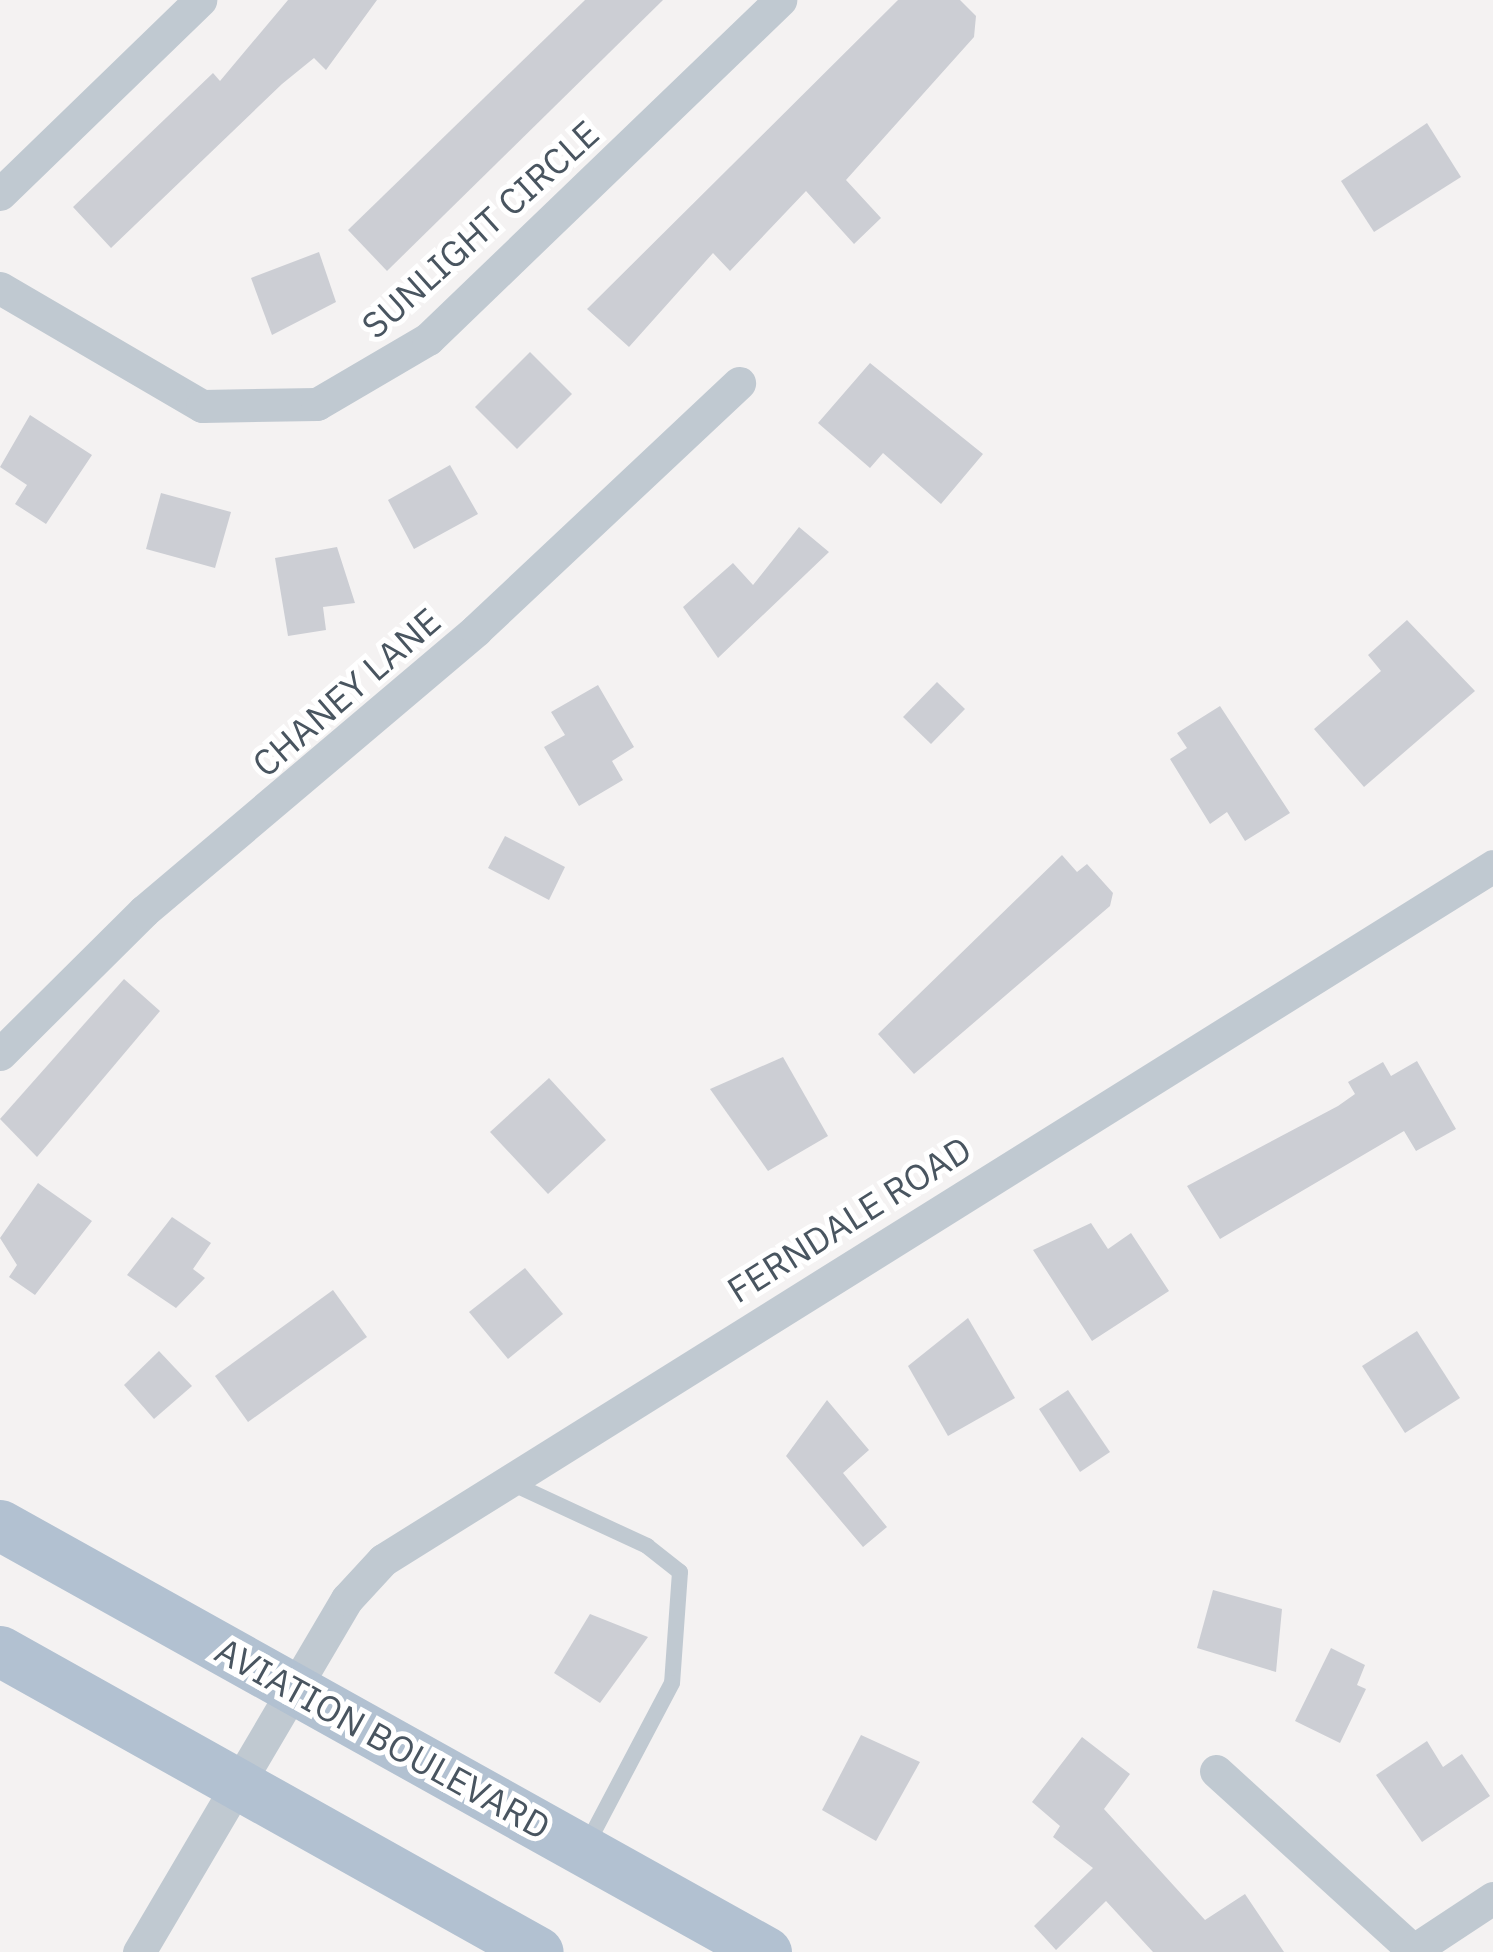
<!DOCTYPE html>
<html>
<head>
<meta charset="utf-8">
<style>
	body { margin:0 }
	#map { position:relative; width:1493px; height:1952px; overflow:hidden; background:#f4f2f2; font-family:"IBM Plex Sans",sans-serif }
	div>[style] { position:absolute }
	[style*='--x'] { left:calc(var(--x)*1px); top:calc(var(--y)*1px); width:calc(var(--w)*1px); rotate:calc(var(--a)*1deg) }
	.building>* { inset:0; background:#ccced4 }
	.service>* { height:16px; margin:-8px; padding:0 8px; transform-origin:8px; border-radius:8px; background:#c0c9d1 }
	.minor>* { height:33px; margin:-16.5px; padding:0 16.5px; transform-origin:16.5px; border-radius:16.5px; background:#c0c9d1 }
	.primary>* { height:51px; margin:-25.5px; padding:0 25.5px; transform-origin:25.5px; border-radius:25.5px; background:#b2c1d1 }
	span { translate:-50% -50%; white-space:nowrap; text-align:center; line-height:1.15; -webkit-text-stroke:10px #fff; paint-order:stroke }
	.street-label { font-size:36px; color:#495560 }
</style>
</head>
<body>
<div id="map">
	<div class="building">
		<div style="clip-path:polygon(288px 0,377px 0,326px 70px,314px 58px,282px 84px,111px 248px,73px 207px,213px 73px,220px 81px)"></div>
		<div style="clip-path:polygon(585px 0,663px 0,387px 271px,348px 230px)"></div>
		<div style="clip-path:polygon(898px 0,960px 0,976px 16px,974px 37px,846px 180px,881px 218px,854px 244px,806px 191px,730px 271px,713px 253px,629px 347px,587px 309px)"></div>
		<div style="clip-path:polygon(1427px 123px,1461px 177px,1374px 232px,1341px 181px)"></div>
		<div style="clip-path:polygon(319px 252px,336px 302px,272px 335px,251px 278px)"></div>
		<div style="clip-path:polygon(530px 352px,572px 394px,517px 449px,475px 407px)"></div>
		<div style="clip-path:polygon(870px 363px,983px 454px,941px 504px,883px 453px,870px 468px,818px 423px)"></div>
		<div style="clip-path:polygon(30px 415px,92px 455px,46px 524px,15px 504px,27px 485px,0 467px)"></div>
		<div style="clip-path:polygon(450px 465px,478px 514px,414px 549px,388px 500px)"></div>
		<div style="clip-path:polygon(161px 493px,231px 512px,215px 568px,146px 549px)"></div>
		<div style="clip-path:polygon(799px 527px,829px 552px,718px 658px,683px 607px,733px 563px,753px 585px)"></div>
		<div style="clip-path:polygon(337px 547px,355px 603px,323px 607px,326px 630px,288px 636px,275px 558px)"></div>
		<div style="clip-path:polygon(1407px 620px,1475px 691px,1364px 787px,1314px 729px,1381px 671px,1368px 655px)"></div>
		<div style="clip-path:polygon(937px 682px,965px 709px,931px 744px,903px 717px)"></div>
		<div style="clip-path:polygon(598px 685px,634px 747px,612px 761px,623px 780px,579px 806px,544px 747px,565px 735px,551px 712px)"></div>
		<div style="clip-path:polygon(1220px 706px,1290px 813px,1245px 841px,1227px 812px,1210px 824px,1170px 759px,1187px 748px,1177px 733px)"></div>
		<div style="clip-path:polygon(505px 836px,565px 867px,549px 900px,488px 868px)"></div>
		<div style="clip-path:polygon(1062px 855px,1077px 872px,1087px 864px,1113px 893px,1110px 906px,914px 1074px,878px 1034px)"></div>
		<div style="clip-path:polygon(124px 979px,160px 1011px,37px 1157px,0 1119px)"></div>
		<div style="clip-path:polygon(783px 1057px,828px 1136px,768px 1171px,710px 1089px)"></div>
		<div style="clip-path:polygon(1417px 1061px,1456px 1129px,1416px 1151px,1404px 1131px,1220px 1239px,1187px 1186px,1338px 1106px,1355px 1094px,1348px 1082px,1383px 1062px,1391px 1076px)"></div>
		<div style="clip-path:polygon(549px 1078px,606px 1140px,548px 1194px,490px 1132px)"></div>
		<div style="clip-path:polygon(38px 1183px,92px 1221px,35px 1295px,9px 1277px,17px 1265px,0 1238px)"></div>
		<div style="clip-path:polygon(172px 1217px,211px 1243px,193px 1269px,205px 1278px,176px 1308px,127px 1275px)"></div>
		<div style="clip-path:polygon(1091px 1223px,1108px 1249px,1131px 1233px,1169px 1291px,1092px 1341px,1033px 1250px)"></div>
		<div style="clip-path:polygon(525px 1268px,563px 1314px,508px 1359px,469px 1312px)"></div>
		<div style="clip-path:polygon(333px 1290px,367px 1337px,248px 1422px,215px 1376px)"></div>
		<div style="clip-path:polygon(968px 1318px,1015px 1398px,948px 1436px,908px 1366px)"></div>
		<div style="clip-path:polygon(1417px 1331px,1460px 1398px,1405px 1433px,1362px 1366px)"></div>
		<div style="clip-path:polygon(159px 1351px,192px 1386px,154px 1419px,124px 1385px)"></div>
		<div style="clip-path:polygon(1068px 1390px,1110px 1452px,1080px 1472px,1039px 1409px)"></div>
		<div style="clip-path:polygon(827px 1400px,869px 1450px,843px 1473px,887px 1527px,863px 1547px,786px 1456px)"></div>
		<div style="clip-path:polygon(1213px 1590px,1282px 1609px,1276px 1672px,1197px 1648px)"></div>
		<div style="clip-path:polygon(590px 1614px,648px 1637px,600px 1703px,554px 1673px)"></div>
		<div style="clip-path:polygon(1331px 1648px,1365px 1665px,1357px 1685px,1366px 1689px,1340px 1743px,1295px 1721px)"></div>
		<div style="clip-path:polygon(861px 1735px,920px 1762px,876px 1841px,822px 1810px)"></div>
		<div style="clip-path:polygon(1082px 1737px,1130px 1774px,1104px 1809px,1205px 1920px,1245px 1894px,1284px 1952px,1153px 1952px,1106px 1901px,1056px 1950px,1034px 1926px,1093px 1868px,1053px 1837px,1060px 1826px,1032px 1802px)"></div>
		<div style="clip-path:polygon(1427px 1741px,1443px 1767px,1462px 1754px,1490px 1796px,1422px 1842px,1376px 1775px)"></div>
	</div>
	<div class="service">
		<div style="--x:505;--y:1480;--w:157;--a:24.9"></div>
		<div style="--x:647;--y:1546;--w:42;--a:38.2"></div>
		<div style="--x:680;--y:1572;--w:111;--a:94.1"></div>
		<div style="--x:672;--y:1683;--w:187;--a:117.8"></div>
	</div>
	<div class="minor">
		<div style="--x:0;--y:194;--w:279;--a:-44.1"></div>
		<div style="--x:0;--y:288;--w:234;--a:30.3"></div>
		<div style="--x:202;--y:406;--w:115;--a:-1"></div>
		<div style="--x:317;--y:404;--w:129;--a:-30.4"></div>
		<div style="--x:428;--y:339;--w:489;--a:-43.9"></div>
		<div style="--x:0;--y:1054;--w:203;--a:-44.8"></div>
		<div style="--x:144;--y:911;--w:435;--a:-40.2"></div>
		<div style="--x:476;--y:630;--w:361;--a:-43.2"></div>
		<div style="--x:1216;--y:1771;--w:266;--a:42.3"></div>
		<div style="--x:139;--y:1952;--w:410;--a:-59.5"></div>
		<div style="--x:347;--y:1599;--w:53;--a:-47.3"></div>
		<div style="--x:383;--y:1560;--w:1309;--a:-32.01"></div>
		<div style="--x:1411;--y:1952;--w:98;--a:-33.4"></div>
	</div>
	<div class="primary">
		<div style="--x:0;--y:1525;--w:877;--a:29.14"></div>
		<div style="--x:0;--y:1651;--w:616;--a:29.23"></div>
	</div>
	<div class="street-label">
		<span style="left:480px;top:229px;rotate:-42deg">SUNLIGHT CIRCLE</span>
		<span style="left:346px;top:692px;rotate:-41deg">CHANEY LANE</span>
		<span style="left:849px;top:1219px;rotate:-32deg">FERNDALE ROAD</span>
		<span style="left:383px;top:1738px;rotate:29deg">AVIATION BOULEVARD</span>
	</div>
</div>
</body>
</html>
